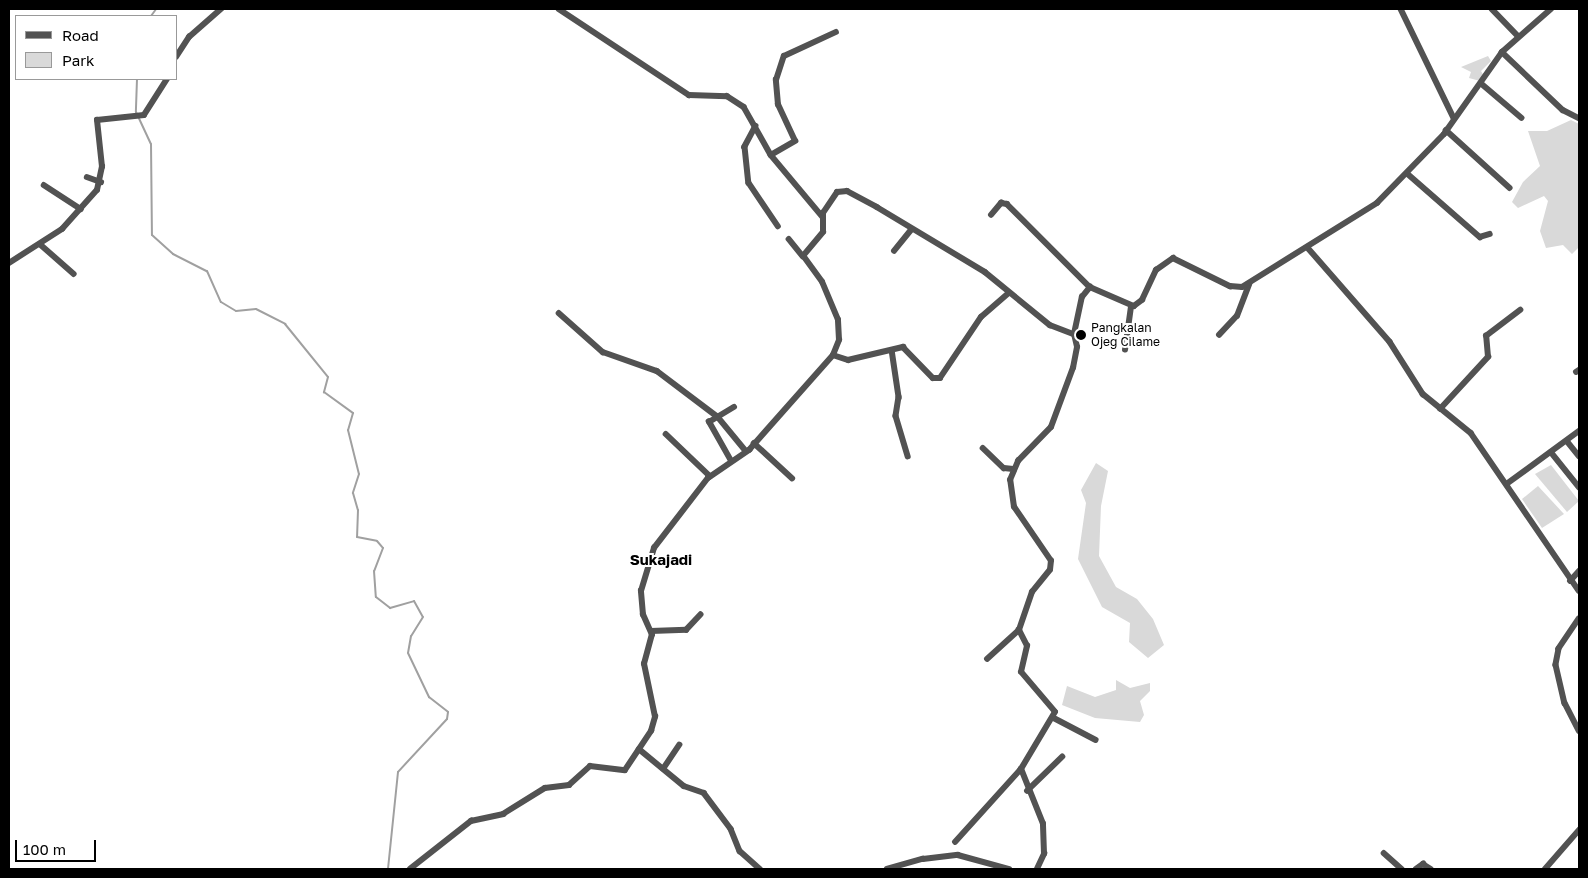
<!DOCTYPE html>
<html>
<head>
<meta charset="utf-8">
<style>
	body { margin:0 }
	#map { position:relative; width:1588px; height:878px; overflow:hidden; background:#fff; font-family:"Golos Text",sans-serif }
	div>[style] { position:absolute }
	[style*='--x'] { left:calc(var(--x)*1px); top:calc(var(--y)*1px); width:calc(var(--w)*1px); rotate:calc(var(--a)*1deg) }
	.green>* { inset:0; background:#d9d9d9 }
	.stream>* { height:2px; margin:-1px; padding:0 1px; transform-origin:1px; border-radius:1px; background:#a0a0a0 }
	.minor>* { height:5.5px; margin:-2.75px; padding:0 2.75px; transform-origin:2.75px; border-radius:2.75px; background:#525252 }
	.dots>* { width:14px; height:14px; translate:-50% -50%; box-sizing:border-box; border:2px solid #fff; border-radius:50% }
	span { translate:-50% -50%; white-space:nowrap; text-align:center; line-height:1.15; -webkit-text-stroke:4px #fff; paint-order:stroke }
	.poi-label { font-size:12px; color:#000 }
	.left { translate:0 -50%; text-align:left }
	.quarter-label { font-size:15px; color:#000; font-weight:700 }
	.frame { position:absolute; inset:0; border:10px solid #000; pointer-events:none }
	.legend { position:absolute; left:15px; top:15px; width:162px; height:65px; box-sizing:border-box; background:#fff; border:1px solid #999; margin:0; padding:6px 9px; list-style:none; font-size:15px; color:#000 }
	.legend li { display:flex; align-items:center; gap:10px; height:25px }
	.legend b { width:25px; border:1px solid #999 }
	.scale { position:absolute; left:15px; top:840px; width:81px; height:22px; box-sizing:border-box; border:2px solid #000; border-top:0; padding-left:6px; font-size:15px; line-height:18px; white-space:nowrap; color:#000; -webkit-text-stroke:4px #fff; paint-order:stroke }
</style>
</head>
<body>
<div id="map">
	<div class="green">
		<div style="clip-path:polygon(1488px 56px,1491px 61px,1481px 71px,1484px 76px,1480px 81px,1469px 78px,1471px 72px,1461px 67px)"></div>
		<div style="clip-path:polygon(1571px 120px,1579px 124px,1579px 247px,1572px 254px,1563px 245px,1546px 248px,1540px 231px,1548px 201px,1544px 196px,1518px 208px,1512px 202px,1523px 182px,1540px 166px,1528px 131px,1547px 131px)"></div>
		<div style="clip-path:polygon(1096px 463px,1108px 471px,1101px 506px,1099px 556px,1116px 587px,1137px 599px,1153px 619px,1164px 645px,1148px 658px,1129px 642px,1130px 623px,1102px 607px,1078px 559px,1086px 503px,1081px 490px)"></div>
		<div style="clip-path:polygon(1551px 465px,1579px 501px,1567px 512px,1535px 474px)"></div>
		<div style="clip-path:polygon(1538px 486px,1564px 514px,1542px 528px,1522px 499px)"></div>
		<div style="clip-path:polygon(1116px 680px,1130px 688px,1150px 683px,1150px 691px,1140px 701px,1144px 715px,1140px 722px,1095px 718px,1062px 705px,1067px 686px,1095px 697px,1116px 690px)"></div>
	</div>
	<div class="stream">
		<div style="--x:151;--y:16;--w:9;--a:-54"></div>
		<div style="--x:137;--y:79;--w:33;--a:92"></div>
		<div style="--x:136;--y:112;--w:35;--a:65"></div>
		<div style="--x:151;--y:144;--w:91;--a:89.4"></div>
		<div style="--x:152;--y:235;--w:28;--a:42"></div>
		<div style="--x:173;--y:254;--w:38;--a:27"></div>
		<div style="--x:207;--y:271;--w:34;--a:66"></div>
		<div style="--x:221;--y:302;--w:17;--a:31"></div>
		<div style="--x:236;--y:311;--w:20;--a:-6"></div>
		<div style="--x:256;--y:309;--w:33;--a:27"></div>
		<div style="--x:285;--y:324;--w:68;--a:50.9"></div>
		<div style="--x:328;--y:377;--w:16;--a:105"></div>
		<div style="--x:324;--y:392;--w:36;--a:36"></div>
		<div style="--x:353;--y:413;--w:18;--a:106"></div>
		<div style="--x:348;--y:430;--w:45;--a:76"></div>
		<div style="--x:359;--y:474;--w:20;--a:108"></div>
		<div style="--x:353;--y:493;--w:18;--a:74"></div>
		<div style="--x:358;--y:510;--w:27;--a:92"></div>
		<div style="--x:357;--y:537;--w:20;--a:11"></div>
		<div style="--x:377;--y:541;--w:9;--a:49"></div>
		<div style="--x:383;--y:548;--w:25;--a:111"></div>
		<div style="--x:374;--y:571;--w:26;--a:86"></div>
		<div style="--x:376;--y:597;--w:18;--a:38"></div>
		<div style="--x:390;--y:608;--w:25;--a:-16"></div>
		<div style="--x:414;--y:601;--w:18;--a:61"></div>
		<div style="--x:423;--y:617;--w:22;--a:122"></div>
		<div style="--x:411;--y:636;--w:17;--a:100"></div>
		<div style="--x:408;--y:653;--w:49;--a:64.5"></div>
		<div style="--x:429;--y:697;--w:24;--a:38"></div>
		<div style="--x:448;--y:712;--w:7;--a:98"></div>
		<div style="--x:447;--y:719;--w:72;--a:132.8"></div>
		<div style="--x:398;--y:772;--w:98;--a:95.9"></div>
	</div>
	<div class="minor">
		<div style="--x:559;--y:9;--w:156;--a:33.5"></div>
		<div style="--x:689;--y:95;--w:38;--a:2"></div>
		<div style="--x:727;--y:96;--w:20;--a:33"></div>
		<div style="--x:744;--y:107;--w:55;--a:60.6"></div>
		<div style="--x:771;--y:155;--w:80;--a:50.1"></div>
		<div style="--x:1401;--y:9;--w:121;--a:64.1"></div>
		<div style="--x:1492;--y:9;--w:37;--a:46"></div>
		<div style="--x:1502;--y:52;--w:84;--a:43.6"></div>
		<div style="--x:1563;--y:110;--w:18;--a:27"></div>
		<div style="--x:176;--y:57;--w:24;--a:-57"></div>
		<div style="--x:189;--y:37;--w:43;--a:-41.2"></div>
		<div style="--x:1482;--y:84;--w:52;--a:40.4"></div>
		<div style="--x:756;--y:126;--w:24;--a:118"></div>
		<div style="--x:745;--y:147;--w:36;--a:84"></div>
		<div style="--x:749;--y:183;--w:52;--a:56"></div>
		<div style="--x:1446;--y:130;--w:86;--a:42.2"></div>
		<div style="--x:771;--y:155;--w:28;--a:-30"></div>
		<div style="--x:795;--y:141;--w:40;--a:-115"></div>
		<div style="--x:778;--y:105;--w:25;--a:-95"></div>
		<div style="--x:776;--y:80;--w:25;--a:-72"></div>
		<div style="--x:784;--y:56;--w:57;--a:-24.8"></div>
		<div style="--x:1408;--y:174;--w:96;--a:41.2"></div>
		<div style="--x:1480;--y:237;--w:10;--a:-17"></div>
		<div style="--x:87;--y:177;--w:15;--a:20"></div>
		<div style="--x:44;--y:185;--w:44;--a:33"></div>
		<div style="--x:991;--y:215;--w:16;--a:-50"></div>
		<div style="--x:1001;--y:203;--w:6;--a:9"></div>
		<div style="--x:1007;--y:204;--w:117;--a:45"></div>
		<div style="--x:789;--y:239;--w:22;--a:51"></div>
		<div style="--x:40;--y:244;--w:45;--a:41.4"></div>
		<div style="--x:1309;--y:249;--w:123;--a:48.9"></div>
		<div style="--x:1390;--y:342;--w:62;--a:57.6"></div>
		<div style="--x:1423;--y:394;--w:62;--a:39.1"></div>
		<div style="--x:1471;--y:433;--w:191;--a:55.6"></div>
		<div style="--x:894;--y:251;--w:28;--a:-51"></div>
		<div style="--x:9;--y:263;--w:63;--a:-32.7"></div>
		<div style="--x:62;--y:229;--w:52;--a:-48.1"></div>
		<div style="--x:97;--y:190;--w:24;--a:-78"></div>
		<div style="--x:102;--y:167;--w:47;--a:-96.1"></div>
		<div style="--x:97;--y:120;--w:47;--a:-6.1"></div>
		<div style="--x:144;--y:115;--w:43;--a:-57.4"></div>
		<div style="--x:559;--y:313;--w:59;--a:41.6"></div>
		<div style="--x:603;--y:352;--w:57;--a:19.4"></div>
		<div style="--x:657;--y:371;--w:76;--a:37"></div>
		<div style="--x:718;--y:417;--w:44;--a:50.5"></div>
		<div style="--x:1219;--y:335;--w:26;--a:-47"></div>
		<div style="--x:1237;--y:316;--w:34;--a:-69"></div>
		<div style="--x:892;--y:350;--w:48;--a:81.5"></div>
		<div style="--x:899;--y:397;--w:19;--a:99"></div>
		<div style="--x:896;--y:416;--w:42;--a:73.3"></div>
		<div style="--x:1125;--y:350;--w:43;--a:-82.1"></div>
		<div style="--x:833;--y:355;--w:16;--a:18"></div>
		<div style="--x:848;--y:360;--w:57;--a:-13.3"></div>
		<div style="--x:903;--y:347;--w:43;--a:45.9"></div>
		<div style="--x:933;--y:378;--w:7;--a:0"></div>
		<div style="--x:940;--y:378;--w:73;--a:-56.1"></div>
		<div style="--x:981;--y:317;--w:35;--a:-41"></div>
		<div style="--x:1576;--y:372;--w:4;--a:-34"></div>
		<div style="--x:1440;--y:409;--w:71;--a:-47.3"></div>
		<div style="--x:1488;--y:357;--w:21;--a:-95"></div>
		<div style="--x:1486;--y:336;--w:43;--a:-37.4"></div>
		<div style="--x:666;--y:434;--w:61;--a:43.7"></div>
		<div style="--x:1567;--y:441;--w:19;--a:51"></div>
		<div style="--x:754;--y:443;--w:52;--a:42.6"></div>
		<div style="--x:983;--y:448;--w:29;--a:44"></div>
		<div style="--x:1004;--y:468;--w:9;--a:6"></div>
		<div style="--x:1551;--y:452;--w:45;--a:51.3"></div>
		<div style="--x:731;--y:461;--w:45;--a:-119.4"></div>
		<div style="--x:709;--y:422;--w:29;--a:-31"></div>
		<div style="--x:1508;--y:483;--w:88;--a:-36.2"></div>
		<div style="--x:1570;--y:581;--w:13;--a:-48"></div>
		<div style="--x:1579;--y:619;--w:36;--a:124"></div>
		<div style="--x:1559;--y:649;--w:16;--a:101"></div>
		<div style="--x:1556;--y:665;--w:39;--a:77"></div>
		<div style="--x:1565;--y:703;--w:31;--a:63"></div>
		<div style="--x:651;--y:631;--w:35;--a:-2"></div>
		<div style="--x:686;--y:630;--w:21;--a:-47"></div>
		<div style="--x:987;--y:659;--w:43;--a:-42.2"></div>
		<div style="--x:1054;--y:718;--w:47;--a:27.6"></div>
		<div style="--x:639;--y:749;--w:58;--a:39.4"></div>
		<div style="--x:684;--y:786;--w:21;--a:19"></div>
		<div style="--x:704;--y:793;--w:45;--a:53.1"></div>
		<div style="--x:731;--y:829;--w:24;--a:68"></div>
		<div style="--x:740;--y:851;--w:27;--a:42"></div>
		<div style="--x:663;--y:769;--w:29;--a:-56"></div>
		<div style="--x:1027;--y:791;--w:49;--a:-44.2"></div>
		<div style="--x:955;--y:842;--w:98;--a:-47.9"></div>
		<div style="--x:1384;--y:853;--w:24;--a:42"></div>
		<div style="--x:410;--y:869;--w:78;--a:-38.2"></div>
		<div style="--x:471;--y:821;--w:33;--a:-12"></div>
		<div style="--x:503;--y:814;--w:49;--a:-31.8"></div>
		<div style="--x:545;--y:788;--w:24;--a:-7"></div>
		<div style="--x:569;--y:785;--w:28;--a:-42"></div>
		<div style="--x:590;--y:766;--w:35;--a:7"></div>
		<div style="--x:625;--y:770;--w:47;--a:-56.3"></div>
		<div style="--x:651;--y:731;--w:15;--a:-74"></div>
		<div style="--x:655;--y:717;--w:54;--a:-101.7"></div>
		<div style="--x:644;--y:664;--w:30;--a:-75"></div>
		<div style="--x:652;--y:635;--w:22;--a:-114"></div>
		<div style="--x:643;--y:615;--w:24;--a:-95"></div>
		<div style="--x:641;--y:591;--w:45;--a:-73.2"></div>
		<div style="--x:654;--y:548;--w:88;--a:-52.4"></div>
		<div style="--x:708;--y:478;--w:50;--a:-34.3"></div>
		<div style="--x:749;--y:450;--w:127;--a:-48.5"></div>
		<div style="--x:833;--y:355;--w:16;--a:-68"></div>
		<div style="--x:839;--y:340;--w:20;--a:-93"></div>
		<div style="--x:838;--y:320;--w:41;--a:-112.8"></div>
		<div style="--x:822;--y:282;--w:32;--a:-126"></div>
		<div style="--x:803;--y:256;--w:31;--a:-50"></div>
		<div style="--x:823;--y:232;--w:19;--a:-90"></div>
		<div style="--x:823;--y:213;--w:25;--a:-56"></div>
		<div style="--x:837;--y:192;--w:10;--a:-6"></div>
		<div style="--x:847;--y:191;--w:34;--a:28"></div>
		<div style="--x:877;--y:207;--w:126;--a:31"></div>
		<div style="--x:985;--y:272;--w:84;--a:39.2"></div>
		<div style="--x:1050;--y:325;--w:26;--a:21"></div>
		<div style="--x:1074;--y:334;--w:38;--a:-78"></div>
		<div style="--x:1082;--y:297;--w:13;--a:-51"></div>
		<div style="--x:1090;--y:287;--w:48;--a:23.4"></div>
		<div style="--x:1134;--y:306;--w:10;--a:-37"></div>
		<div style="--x:1142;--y:300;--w:33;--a:-65"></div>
		<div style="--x:1156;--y:270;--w:21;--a:-35"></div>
		<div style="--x:1173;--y:258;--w:64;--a:26.2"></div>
		<div style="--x:1230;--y:286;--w:12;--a:5"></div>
		<div style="--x:1242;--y:287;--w:159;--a:-31.9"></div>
		<div style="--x:1377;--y:203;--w:96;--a:-45.8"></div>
		<div style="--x:1444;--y:134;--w:100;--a:-54.7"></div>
		<div style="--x:1502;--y:52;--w:65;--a:-41.3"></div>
		<div style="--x:887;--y:869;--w:37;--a:-16"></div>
		<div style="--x:923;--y:859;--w:35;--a:-7"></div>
		<div style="--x:958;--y:855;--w:53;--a:15.4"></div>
		<div style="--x:1037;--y:869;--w:17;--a:-65"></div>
		<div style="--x:1044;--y:854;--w:30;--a:-92"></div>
		<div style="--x:1043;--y:824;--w:59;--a:-111.8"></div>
		<div style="--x:1021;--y:769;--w:66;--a:-59.2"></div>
		<div style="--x:1055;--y:712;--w:52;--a:-130.4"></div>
		<div style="--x:1021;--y:672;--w:27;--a:-77"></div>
		<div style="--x:1027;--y:646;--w:18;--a:-117"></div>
		<div style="--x:1019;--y:630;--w:40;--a:-71.1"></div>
		<div style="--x:1032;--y:592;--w:28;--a:-51"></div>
		<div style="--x:1050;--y:570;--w:9;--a:-84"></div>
		<div style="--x:1051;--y:561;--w:65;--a:-124.4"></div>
		<div style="--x:1014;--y:507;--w:27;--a:-98"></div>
		<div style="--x:1010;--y:480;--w:21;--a:-67"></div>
		<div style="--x:1018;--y:461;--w:47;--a:-45.9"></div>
		<div style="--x:1051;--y:427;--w:63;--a:-69.6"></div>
		<div style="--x:1073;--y:368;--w:21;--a:-79"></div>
		<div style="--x:1077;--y:347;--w:13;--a:-103"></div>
		<div style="--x:1416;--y:869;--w:9;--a:-36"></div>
		<div style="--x:1423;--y:864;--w:9;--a:32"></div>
		<div style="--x:1545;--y:869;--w:52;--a:-48.9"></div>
	</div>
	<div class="dots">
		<div style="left:1081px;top:335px;background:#000"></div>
	</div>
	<div class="poi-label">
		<span class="left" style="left:1091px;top:335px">Pangkalan<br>Ojeg Cilame</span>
	</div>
	<div class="quarter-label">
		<span style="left:661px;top:560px">Sukajadi</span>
	</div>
	<div class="frame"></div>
	<ul class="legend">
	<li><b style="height:6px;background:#525252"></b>Road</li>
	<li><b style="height:14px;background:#d9d9d9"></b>Park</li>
	</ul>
	<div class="scale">100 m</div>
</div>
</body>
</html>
